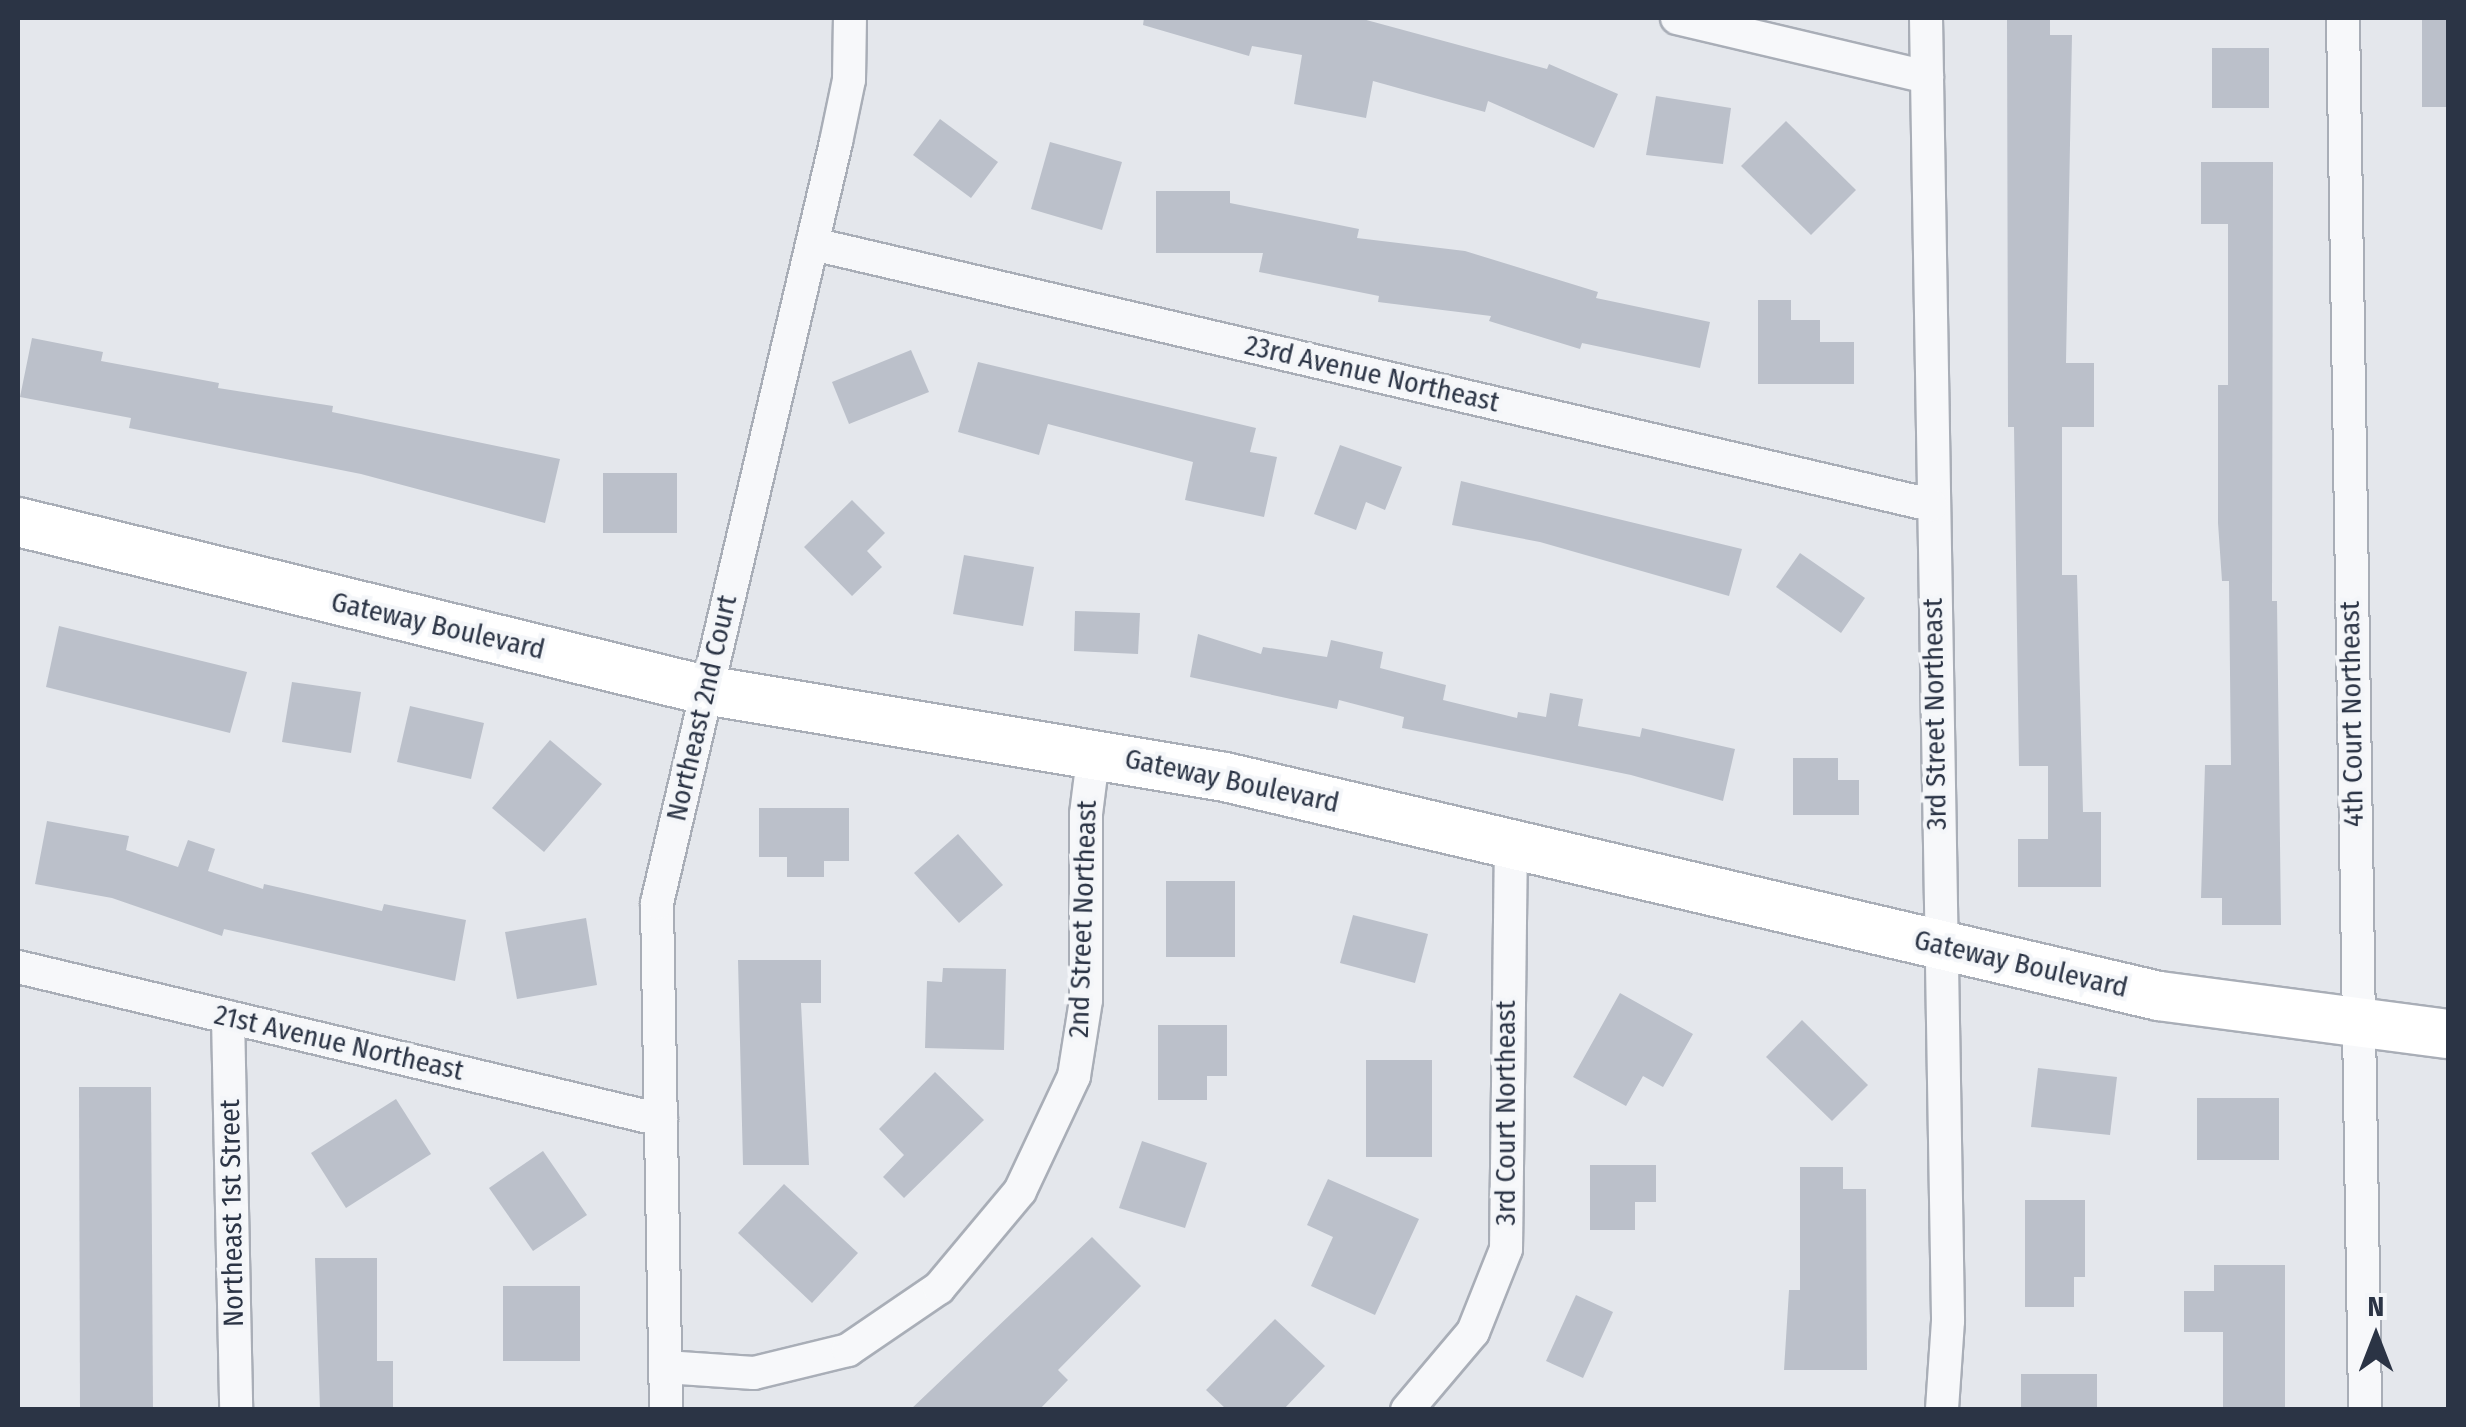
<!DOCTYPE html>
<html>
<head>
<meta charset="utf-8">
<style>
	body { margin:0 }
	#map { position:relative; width:2466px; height:1427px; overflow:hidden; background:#e4e7ec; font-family:"Fira Sans Condensed",sans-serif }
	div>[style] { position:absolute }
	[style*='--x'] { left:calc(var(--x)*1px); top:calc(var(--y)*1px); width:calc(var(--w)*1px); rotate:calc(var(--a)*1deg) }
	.building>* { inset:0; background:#bbc0ca }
	.roads { filter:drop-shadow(2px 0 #a9aeb7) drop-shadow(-2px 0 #a9aeb7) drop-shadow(0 2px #a9aeb7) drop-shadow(0 -2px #a9aeb7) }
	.minor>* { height:32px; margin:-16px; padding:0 16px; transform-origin:16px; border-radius:16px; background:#f7f8fa }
	.secondary>* { height:48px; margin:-24px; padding:0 24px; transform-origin:24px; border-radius:24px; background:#fff }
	span { translate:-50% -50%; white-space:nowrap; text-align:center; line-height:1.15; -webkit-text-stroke:8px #f4f6f9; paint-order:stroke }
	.street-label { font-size:28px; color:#2b3445 }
	.frame { position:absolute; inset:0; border:20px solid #2b3445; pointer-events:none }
	.north { position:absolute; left:2326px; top:1287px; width:100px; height:100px; -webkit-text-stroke:8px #f4f6f9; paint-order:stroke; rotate:0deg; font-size:28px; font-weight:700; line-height:40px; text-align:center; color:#2b3445 }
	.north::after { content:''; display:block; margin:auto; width:35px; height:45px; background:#2b3445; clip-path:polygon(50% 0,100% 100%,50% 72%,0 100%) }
</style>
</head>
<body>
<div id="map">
	<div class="building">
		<div style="clip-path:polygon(1144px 18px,1359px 18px,1547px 69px,1549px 64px,1618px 94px,1594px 148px,1488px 101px,1485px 112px,1373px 81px,1366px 118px,1294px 104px,1302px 55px,1252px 46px,1249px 56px,1143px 25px)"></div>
		<div style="clip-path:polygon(2007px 18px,2050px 18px,2050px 35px,2072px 35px,2066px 363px,2094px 363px,2094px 427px,2062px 427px,2062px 575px,2077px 575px,2083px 812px,2101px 812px,2101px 887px,2018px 887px,2018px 839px,2048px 839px,2048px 766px,2019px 766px,2014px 427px,2008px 427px)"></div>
		<div style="clip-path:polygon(2422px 20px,2448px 20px,2448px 107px,2422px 107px)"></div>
		<div style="clip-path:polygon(2212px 48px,2269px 48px,2269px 108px,2212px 108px)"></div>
		<div style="clip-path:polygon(1656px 96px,1731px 108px,1723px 164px,1646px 155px)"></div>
		<div style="clip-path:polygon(940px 119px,998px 162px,971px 198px,913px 155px)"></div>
		<div style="clip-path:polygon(1786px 121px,1856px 190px,1811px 235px,1741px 166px)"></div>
		<div style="clip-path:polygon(1050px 142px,1122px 162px,1102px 230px,1031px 209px)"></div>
		<div style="clip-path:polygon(2201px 162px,2273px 162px,2272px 601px,2277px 601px,2281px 925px,2222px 925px,2222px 898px,2201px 898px,2205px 765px,2231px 765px,2229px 581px,2222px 581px,2218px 523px,2218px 385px,2228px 385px,2228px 224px,2201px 224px)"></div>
		<div style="clip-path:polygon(1156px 191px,1230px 191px,1230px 203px,1359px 229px,1357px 238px,1465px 251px,1598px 292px,1596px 298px,1710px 322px,1700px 368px,1582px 343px,1580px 349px,1489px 321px,1491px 316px,1378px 302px,1379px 296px,1259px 272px,1263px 253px,1156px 253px)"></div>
		<div style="clip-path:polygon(1758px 300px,1791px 300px,1791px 320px,1820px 320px,1820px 342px,1854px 342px,1854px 384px,1758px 384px)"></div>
		<div style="clip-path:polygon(32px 338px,103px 352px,101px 361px,219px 383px,218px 388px,333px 406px,332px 412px,560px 459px,545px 523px,361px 474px,129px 428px,131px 418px,20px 397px)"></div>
		<div style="clip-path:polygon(911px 350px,929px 392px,849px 424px,832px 382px)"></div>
		<div style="clip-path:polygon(978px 362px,1256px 428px,1250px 452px,1277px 457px,1264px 517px,1185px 500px,1193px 462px,1048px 424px,1039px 455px,958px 432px)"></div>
		<div style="clip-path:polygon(1340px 445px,1402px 467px,1385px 510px,1366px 502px,1356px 530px,1314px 514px)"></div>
		<div style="clip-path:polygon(603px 473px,677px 473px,677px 533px,603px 533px)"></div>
		<div style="clip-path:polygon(1461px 481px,1742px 549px,1729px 596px,1540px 542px,1452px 525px)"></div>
		<div style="clip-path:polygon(852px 500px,885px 533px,867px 551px,882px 567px,852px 596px,804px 547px)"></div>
		<div style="clip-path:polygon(1800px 553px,1865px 598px,1841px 633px,1776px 587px)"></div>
		<div style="clip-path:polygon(964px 555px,1034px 567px,1023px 626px,953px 614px)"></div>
		<div style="clip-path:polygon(1075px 611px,1140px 613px,1138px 654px,1074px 651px)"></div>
		<div style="clip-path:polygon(59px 626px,247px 672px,230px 733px,46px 687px)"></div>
		<div style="clip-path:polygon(1198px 634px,1261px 654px,1263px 647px,1327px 657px,1331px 640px,1383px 652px,1380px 668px,1446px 685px,1443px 700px,1517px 718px,1518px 712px,1546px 717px,1550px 693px,1583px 699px,1578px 726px,1640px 737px,1642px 728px,1735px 749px,1723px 801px,1631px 775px,1402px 728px,1404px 717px,1339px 700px,1337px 709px,1190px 677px)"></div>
		<div style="clip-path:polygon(292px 682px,361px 692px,351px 753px,282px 742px)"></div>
		<div style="clip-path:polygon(410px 706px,484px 723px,471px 779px,397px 762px)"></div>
		<div style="clip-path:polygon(550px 740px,602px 784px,544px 852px,492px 808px)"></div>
		<div style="clip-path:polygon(1793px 758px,1838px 758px,1838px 780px,1859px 780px,1859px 815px,1793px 815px)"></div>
		<div style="clip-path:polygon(759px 808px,849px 808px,849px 861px,824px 861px,824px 877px,787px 877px,787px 857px,759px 857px)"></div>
		<div style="clip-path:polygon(47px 821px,129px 836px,126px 850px,178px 867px,188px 840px,215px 849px,208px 871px,263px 889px,264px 884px,382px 911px,384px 904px,466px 920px,455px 981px,224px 929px,222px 936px,112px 898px,35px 884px)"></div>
		<div style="clip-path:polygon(958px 834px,1003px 885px,959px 923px,914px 873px)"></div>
		<div style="clip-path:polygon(1166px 881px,1235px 881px,1235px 957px,1166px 957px)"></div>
		<div style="clip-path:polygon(1353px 915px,1428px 934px,1415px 983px,1340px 963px)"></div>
		<div style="clip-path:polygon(586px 918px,597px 985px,517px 999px,505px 932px)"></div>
		<div style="clip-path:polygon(738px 960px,821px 960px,821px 1003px,801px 1003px,809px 1165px,743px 1165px)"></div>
		<div style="clip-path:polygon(943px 968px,1006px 969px,1004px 1050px,925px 1048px,927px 981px,942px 982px)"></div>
		<div style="clip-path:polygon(1620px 993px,1693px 1034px,1663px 1087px,1643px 1076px,1626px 1106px,1573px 1077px)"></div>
		<div style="clip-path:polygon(1802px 1020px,1868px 1085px,1832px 1121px,1766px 1057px)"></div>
		<div style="clip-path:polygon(1158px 1025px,1227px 1025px,1227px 1076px,1207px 1076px,1207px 1100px,1158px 1100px)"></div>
		<div style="clip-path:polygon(1366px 1060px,1432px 1060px,1432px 1157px,1366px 1157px)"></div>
		<div style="clip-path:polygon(2038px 1068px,2117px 1077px,2110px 1135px,2031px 1127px)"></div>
		<div style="clip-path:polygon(935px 1072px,984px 1120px,904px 1198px,883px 1177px,904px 1155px,879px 1129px)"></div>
		<div style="clip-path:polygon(79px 1087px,151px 1087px,153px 1410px,80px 1410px)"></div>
		<div style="clip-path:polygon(2197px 1098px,2279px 1098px,2279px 1160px,2197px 1160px)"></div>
		<div style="clip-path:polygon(396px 1099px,431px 1154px,346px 1208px,311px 1153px)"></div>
		<div style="clip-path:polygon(1142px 1141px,1207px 1163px,1185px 1228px,1119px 1208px)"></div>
		<div style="clip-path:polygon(543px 1151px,587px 1215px,533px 1251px,489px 1188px)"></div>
		<div style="clip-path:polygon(1590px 1165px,1656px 1165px,1656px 1202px,1635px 1202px,1635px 1230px,1590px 1230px)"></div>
		<div style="clip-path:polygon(1800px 1167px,1843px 1167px,1843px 1189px,1866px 1189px,1867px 1370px,1784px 1370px,1789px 1290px,1800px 1290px)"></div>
		<div style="clip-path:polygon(1328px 1179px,1419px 1219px,1375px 1315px,1311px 1286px,1333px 1237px,1307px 1225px)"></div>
		<div style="clip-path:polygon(784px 1184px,858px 1253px,812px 1303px,738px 1233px)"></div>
		<div style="clip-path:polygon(2025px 1200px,2085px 1200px,2085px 1277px,2074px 1277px,2074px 1307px,2025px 1307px)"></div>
		<div style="clip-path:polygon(1092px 1237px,1141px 1286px,1058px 1370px,1068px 1380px,1039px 1410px,910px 1410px)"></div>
		<div style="clip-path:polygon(315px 1258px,377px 1258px,377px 1361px,393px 1361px,393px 1410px,320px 1410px)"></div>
		<div style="clip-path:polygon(2214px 1265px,2285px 1265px,2285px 1410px,2223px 1410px,2223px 1332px,2184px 1332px,2184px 1291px,2214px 1291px)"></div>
		<div style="clip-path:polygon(503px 1286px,580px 1286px,580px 1361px,503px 1361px)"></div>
		<div style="clip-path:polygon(1576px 1295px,1613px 1312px,1583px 1378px,1546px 1361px)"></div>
		<div style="clip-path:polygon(1275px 1319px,1325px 1366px,1283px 1410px,1227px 1410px,1206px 1390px)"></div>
		<div style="clip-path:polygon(2021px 1374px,2097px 1374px,2097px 1410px,2021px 1410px)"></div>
	</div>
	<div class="roads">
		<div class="minor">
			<div style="--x:1677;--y:18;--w:257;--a:13.3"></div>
			<div style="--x:1926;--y:18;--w:1303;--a:89.03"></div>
			<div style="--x:1948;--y:1321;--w:89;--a:93.9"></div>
			<div style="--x:2343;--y:18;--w:1392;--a:89.09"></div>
			<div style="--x:813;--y:244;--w:1148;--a:13.14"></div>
			<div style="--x:18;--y:967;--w:661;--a:13.38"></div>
			<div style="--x:228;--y:1017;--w:393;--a:88.8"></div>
			<div style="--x:665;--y:1367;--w:89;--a:3.9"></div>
			<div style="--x:754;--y:1373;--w:97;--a:-13.7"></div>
			<div style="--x:848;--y:1350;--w:110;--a:-34.3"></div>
			<div style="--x:939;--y:1288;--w:126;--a:-50.1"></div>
			<div style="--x:1020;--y:1191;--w:127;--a:-64.8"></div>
			<div style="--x:1074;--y:1076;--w:77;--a:-81"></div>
			<div style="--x:1086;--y:1000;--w:186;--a:-90"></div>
			<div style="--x:1086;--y:814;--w:64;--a:-82.8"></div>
			<div style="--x:666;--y:1410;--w:507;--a:-91.02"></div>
			<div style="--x:657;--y:903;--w:782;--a:-76.76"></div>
			<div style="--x:836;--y:142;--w:63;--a:-78.2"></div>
			<div style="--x:849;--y:80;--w:62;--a:-89.1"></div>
			<div style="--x:1407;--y:1410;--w:102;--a:-49.8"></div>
			<div style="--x:1473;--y:1332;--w:89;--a:-68.3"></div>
			<div style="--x:1506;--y:1249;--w:404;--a:-89.3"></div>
		</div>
		<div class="secondary">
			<div style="--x:18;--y:522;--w:707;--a:13.74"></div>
			<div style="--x:705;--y:690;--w:527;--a:9.5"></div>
			<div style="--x:1225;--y:777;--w:959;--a:13.2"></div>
			<div style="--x:2159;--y:996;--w:291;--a:7.5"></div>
		</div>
	</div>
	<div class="street-label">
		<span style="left:1372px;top:374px;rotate:13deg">23rd Avenue Northeast</span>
		<span style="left:438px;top:626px;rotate:13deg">Gateway Boulevard</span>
		<span style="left:702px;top:708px;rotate:-77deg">Northeast 2nd Court</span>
		<span style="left:1935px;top:714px;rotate:-91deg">3rd Street Northeast</span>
		<span style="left:2352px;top:714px;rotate:-91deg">4th Court Northeast</span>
		<span style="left:1232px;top:781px;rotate:12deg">Gateway Boulevard</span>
		<span style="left:1083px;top:919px;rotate:-88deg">2nd Street Northeast</span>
		<span style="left:2021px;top:964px;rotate:13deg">Gateway Boulevard</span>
		<span style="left:339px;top:1043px;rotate:13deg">21st Avenue Northeast</span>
		<span style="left:1506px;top:1113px;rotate:-90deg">3rd Court Northeast</span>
		<span style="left:232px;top:1213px;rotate:-91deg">Northeast 1st Street</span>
	</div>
	<div class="frame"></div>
	<div class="north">N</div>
</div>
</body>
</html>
